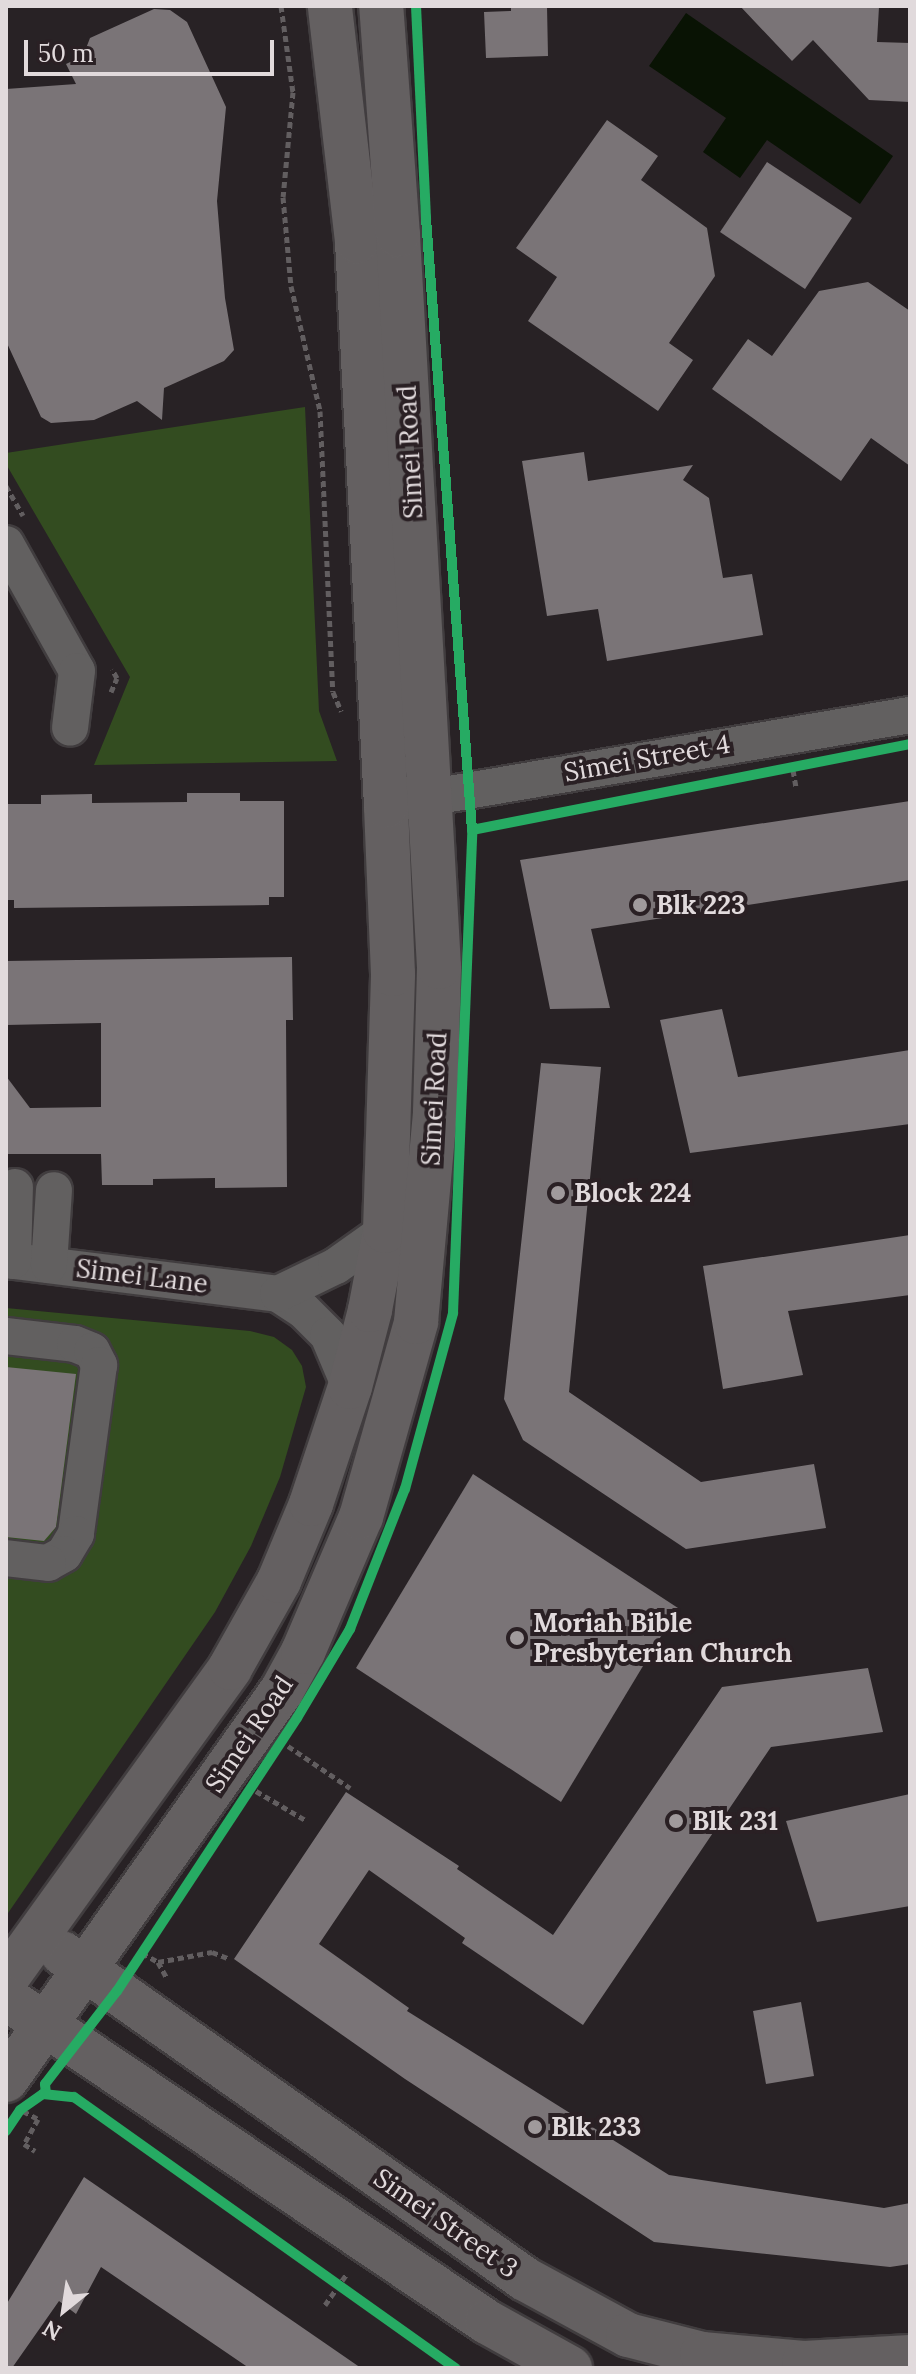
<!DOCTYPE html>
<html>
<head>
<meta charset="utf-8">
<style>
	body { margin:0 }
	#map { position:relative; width:916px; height:2374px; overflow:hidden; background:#282225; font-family:Lora,serif }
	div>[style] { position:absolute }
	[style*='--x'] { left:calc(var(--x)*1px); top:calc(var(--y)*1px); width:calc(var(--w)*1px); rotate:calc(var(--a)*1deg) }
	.green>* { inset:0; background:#334c20 }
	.water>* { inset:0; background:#091304 }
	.building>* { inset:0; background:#7a7477 }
	.path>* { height:5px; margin-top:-2.5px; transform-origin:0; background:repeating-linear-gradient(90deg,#625e60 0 6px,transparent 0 10px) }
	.roads { filter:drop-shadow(2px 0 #413d3f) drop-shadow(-2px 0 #413d3f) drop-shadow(0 2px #413d3f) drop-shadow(0 -2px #413d3f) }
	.minor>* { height:36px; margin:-18px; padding:0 18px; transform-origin:18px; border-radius:18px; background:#626060 }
	.major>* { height:44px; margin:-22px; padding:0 22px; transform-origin:22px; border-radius:22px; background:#646061 }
	.cycleway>* { height:10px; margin:-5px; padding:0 5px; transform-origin:5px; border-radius:5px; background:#26ab63 }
	.dots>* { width:22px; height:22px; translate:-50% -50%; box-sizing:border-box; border:4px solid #2a2024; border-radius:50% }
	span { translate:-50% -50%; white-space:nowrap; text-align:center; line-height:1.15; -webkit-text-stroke:8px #2a2024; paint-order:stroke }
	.street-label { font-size:26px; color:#e1dadc }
	.poi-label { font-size:26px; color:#e1dadc; font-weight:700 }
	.left { translate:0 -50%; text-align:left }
	.frame { position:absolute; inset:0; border:8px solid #e1dadc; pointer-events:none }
	.north { position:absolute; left:24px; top:2270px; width:80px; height:80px; -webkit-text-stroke:6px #2a2024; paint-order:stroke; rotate:210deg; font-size:22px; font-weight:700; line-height:32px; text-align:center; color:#e1dadc }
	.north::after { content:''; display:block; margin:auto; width:28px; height:36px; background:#e1dadc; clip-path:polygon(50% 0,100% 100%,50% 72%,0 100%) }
	.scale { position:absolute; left:24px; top:40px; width:250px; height:36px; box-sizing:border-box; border:4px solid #e1dadc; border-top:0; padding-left:10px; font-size:24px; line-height:28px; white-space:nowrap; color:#e1dadc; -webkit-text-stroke:6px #2a2024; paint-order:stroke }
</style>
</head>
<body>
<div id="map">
	<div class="green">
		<div style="clip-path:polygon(305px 407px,319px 711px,337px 761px,94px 765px,130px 677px,6px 464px,6px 453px)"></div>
		<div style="clip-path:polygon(6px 1308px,250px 1331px,274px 1337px,292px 1350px,302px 1366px,306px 1387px,280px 1477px,251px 1546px,215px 1612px,6px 1916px)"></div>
	</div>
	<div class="water">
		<div style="clip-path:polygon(686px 13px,893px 156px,860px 204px,767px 140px,740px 178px,703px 152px,726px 118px,649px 66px)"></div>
	</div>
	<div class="building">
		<div style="clip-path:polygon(511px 6px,547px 6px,548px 56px,486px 58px,484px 12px,511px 11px)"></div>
		<div style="clip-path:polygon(740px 6px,879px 7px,877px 42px,910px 43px,910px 102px,869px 100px,813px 40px,792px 61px)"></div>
		<div style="clip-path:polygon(154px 9px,170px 10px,187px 22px,226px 107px,217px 201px,225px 298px,234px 350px,224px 361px,164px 388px,162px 420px,137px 401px,94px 420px,51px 423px,41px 417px,6px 341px,6px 89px,76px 84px,66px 64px,83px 56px,90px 38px)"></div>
		<div style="clip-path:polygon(607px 120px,658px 156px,641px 180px,707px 228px,715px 276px,669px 343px,693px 360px,658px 411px,528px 321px,557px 277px,516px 248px)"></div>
		<div style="clip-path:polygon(767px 162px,852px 218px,805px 289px,720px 232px)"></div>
		<div style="clip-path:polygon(868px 282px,910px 311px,910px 466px,871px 438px,841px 481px,712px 389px,748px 339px,772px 356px,819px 291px)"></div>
		<div style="clip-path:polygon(584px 452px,588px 481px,693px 465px,683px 480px,709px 498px,723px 578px,752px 574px,763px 635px,607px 661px,598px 609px,547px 616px,522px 461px)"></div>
		<div style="clip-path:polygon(187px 793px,240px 793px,240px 801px,284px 801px,284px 897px,269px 897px,269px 905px,14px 908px,14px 900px,6px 900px,6px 804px,41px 804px,41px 795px,92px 794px,92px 803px,187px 802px)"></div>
		<div style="clip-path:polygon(910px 801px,910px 880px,591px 929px,610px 1008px,550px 1009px,520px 860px)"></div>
		<div style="clip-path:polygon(292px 957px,293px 1020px,286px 1020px,287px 1187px,215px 1188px,215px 1178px,153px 1179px,153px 1185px,102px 1185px,101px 1154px,6px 1154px,6px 1076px,30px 1108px,101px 1107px,101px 1023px,6px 1025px,6px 961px)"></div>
		<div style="clip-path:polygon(722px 1009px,738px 1077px,910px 1050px,910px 1124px,690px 1153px,660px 1020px)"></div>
		<div style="clip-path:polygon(541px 1063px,601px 1067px,569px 1392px,701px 1482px,814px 1464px,826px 1528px,686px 1549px,523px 1440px,504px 1399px)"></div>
		<div style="clip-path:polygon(910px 1235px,910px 1295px,788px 1311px,803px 1375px,723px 1389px,703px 1266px)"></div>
		<div style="clip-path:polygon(6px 1367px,76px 1374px,56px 1527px,44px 1541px,6px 1537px)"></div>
		<div style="clip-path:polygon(473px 1474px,678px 1608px,561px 1802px,356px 1668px)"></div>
		<div style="clip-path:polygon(868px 1668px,883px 1732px,771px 1747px,583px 2025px,462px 1943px,465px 1938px,369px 1870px,319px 1944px,409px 2008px,407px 2011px,669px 2175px,884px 2208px,910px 2203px,910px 2264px,890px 2267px,654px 2242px,405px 2079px,234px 1959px,346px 1792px,459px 1866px,457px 1869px,553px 1935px,722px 1687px)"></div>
		<div style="clip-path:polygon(910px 1794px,910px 1906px,817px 1922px,786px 1821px)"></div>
		<div style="clip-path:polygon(801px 2002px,814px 2076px,766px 2084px,753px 2011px)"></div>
		<div style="clip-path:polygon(84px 2177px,361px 2368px,249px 2368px,101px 2267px,76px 2314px,59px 2301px,12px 2368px,6px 2368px,6px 2305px)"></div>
	</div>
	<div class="path">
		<div style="--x:281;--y:6;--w:87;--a:82.1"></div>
		<div style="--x:293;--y:92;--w:105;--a:95.4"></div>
		<div style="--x:283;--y:197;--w:89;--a:84.9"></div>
		<div style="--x:291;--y:286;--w:128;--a:76.9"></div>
		<div style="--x:320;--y:411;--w:281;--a:87.4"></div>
		<div style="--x:333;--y:692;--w:21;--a:67"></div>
		<div style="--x:6;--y:486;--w:34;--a:60"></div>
		<div style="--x:111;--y:692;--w:15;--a:-67"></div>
		<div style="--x:117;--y:678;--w:10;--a:-119"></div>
		<div style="--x:793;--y:770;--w:17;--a:80"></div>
		<div style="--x:288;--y:1746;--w:75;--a:34.1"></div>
		<div style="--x:256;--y:1791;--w:59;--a:30.5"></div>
		<div style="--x:142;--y:1953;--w:18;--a:29"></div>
		<div style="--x:158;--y:1962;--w:55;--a:-10.5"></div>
		<div style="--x:212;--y:1952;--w:19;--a:21"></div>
		<div style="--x:158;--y:1962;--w:18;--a:61"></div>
		<div style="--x:23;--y:2111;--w:17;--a:28"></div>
		<div style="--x:38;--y:2119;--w:29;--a:119"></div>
		<div style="--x:24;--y:2144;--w:13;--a:32"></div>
		<div style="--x:325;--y:2305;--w:39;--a:-55"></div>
	</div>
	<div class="roads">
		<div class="minor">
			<div style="--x:6;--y:544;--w:145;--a:60.8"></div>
			<div style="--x:77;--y:671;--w:57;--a:97"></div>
			<div style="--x:403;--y:802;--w:514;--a:-9.74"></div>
			<div style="--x:6;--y:1260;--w:274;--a:7.1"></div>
			<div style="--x:278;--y:1294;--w:30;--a:33"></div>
			<div style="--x:303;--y:1310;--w:35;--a:45"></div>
			<div style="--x:328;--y:1335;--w:56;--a:67.1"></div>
			<div style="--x:13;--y:1261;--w:74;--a:-88.5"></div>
			<div style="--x:49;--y:1265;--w:75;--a:-86.2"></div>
			<div style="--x:278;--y:1294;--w:64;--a:-25.8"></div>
			<div style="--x:336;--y:1266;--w:60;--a:-35.5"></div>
			<div style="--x:6;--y:1336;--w:69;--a:6.6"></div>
			<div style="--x:75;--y:1344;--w:18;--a:22"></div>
			<div style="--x:92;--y:1351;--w:16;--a:63"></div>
			<div style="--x:99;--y:1365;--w:171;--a:97.8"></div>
			<div style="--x:76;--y:1534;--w:23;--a:121"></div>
			<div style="--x:64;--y:1554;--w:18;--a:151"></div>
			<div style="--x:48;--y:1563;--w:42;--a:-173.2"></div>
		</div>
		<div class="major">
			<div style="--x:62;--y:1953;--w:566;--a:35.15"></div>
			<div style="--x:525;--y:2279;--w:117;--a:28.5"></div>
			<div style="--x:628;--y:2335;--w:76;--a:14.4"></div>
			<div style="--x:702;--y:2354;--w:102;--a:5"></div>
			<div style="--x:804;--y:2363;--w:106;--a:-3.2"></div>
			<div style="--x:6;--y:1979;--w:383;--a:-54.2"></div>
			<div style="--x:230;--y:1668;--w:100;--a:-60.6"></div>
			<div style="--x:279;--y:1581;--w:83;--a:-67.4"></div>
			<div style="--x:311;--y:1504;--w:123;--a:-71.6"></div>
			<div style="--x:350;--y:1387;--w:80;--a:-75.4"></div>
			<div style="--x:370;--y:1310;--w:80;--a:-79.2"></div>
			<div style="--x:385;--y:1231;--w:257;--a:-88.2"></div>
			<div style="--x:393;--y:974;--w:168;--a:-92.4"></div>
			<div style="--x:386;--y:806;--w:566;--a:-92.94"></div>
			<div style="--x:357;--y:241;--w:237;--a:-96.6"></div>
			<div style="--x:6;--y:1998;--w:580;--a:33.96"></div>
			<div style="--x:487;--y:2322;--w:95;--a:29"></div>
			<div style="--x:6;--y:2080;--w:476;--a:-54.7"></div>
			<div style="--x:281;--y:1692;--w:46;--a:-61.2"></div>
			<div style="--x:303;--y:1652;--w:147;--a:-66.8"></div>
			<div style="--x:361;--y:1517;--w:203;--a:-74.2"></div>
			<div style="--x:416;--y:1322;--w:211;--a:-84.8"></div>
			<div style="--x:435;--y:1112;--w:145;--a:-88.4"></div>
			<div style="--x:439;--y:967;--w:733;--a:-93.21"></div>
			<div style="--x:398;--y:235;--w:230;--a:-94.2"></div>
		</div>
	</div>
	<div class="cycleway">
		<div style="--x:416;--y:6;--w:212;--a:87.3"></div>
		<div style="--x:426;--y:218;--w:614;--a:85.7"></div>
		<div style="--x:472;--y:830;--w:446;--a:-11.1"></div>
		<div style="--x:46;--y:2094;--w:10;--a:-96"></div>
		<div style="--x:45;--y:2084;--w:118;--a:-52.3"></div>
		<div style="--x:117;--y:1991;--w:327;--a:-56.6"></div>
		<div style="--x:297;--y:1718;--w:104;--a:-59.2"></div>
		<div style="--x:350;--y:1629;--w:150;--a:-68.6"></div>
		<div style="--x:405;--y:1489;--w:182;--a:-74.7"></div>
		<div style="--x:453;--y:1313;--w:483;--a:-87.7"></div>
		<div style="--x:6;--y:2131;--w:25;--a:-56"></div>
		<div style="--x:20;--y:2110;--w:28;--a:-35"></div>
		<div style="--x:43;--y:2094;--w:31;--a:6"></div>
		<div style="--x:74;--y:2097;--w:468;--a:35.4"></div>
	</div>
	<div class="dots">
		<div style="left:640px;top:905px;background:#a09a9c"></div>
		<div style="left:558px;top:1193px;background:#a09a9c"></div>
		<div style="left:517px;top:1638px;background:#a09a9c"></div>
		<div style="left:676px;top:1821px;background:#a09a9c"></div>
		<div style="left:535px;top:2127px;background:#a09a9c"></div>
	</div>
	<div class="street-label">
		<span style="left:410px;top:452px;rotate:-93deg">Simei Road</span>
		<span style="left:647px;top:758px;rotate:-10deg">Simei Street 4</span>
		<span style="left:434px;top:1099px;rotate:-87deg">Simei Road</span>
		<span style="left:142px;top:1276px;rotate:7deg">Simei Lane</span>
		<span style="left:249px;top:1734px;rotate:-56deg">Simei Road</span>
		<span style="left:446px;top:2223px;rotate:35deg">Simei Street 3</span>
	</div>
	<div class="poi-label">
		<span class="left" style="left:656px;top:905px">Blk 223</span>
		<span class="left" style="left:574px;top:1193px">Block 224</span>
		<span class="left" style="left:533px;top:1638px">Moriah Bible<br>Presbyterian Church</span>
		<span class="left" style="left:692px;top:1821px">Blk 231</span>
		<span class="left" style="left:551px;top:2127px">Blk 233</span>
	</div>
	<div class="frame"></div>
	<div class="north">N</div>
	<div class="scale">50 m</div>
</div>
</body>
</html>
